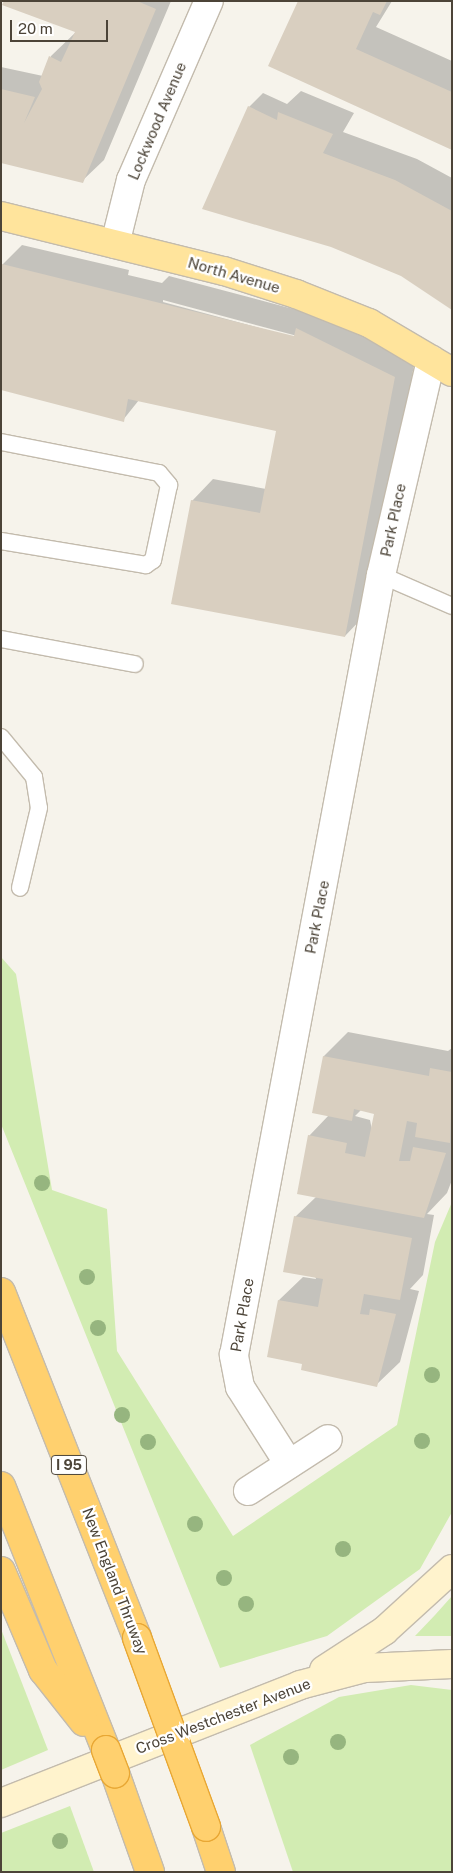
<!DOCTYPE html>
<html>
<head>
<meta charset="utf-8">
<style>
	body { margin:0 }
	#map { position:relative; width:453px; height:1873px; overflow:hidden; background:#f6f3eb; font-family:"Public Sans",sans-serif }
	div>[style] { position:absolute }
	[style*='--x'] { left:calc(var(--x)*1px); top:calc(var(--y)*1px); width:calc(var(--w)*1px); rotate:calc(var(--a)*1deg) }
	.green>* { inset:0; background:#d2ecb2 }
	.shadow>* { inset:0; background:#0003 }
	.building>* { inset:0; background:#d9cfc0 }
	.roads { filter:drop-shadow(1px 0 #c3bbad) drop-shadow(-1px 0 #c3bbad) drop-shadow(0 1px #c3bbad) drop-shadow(0 -1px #c3bbad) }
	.service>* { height:16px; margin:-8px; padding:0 8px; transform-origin:8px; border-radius:8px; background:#fff }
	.minor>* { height:28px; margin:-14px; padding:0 14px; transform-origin:14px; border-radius:14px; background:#fff }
	.tertiary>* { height:28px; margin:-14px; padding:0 14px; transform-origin:14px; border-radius:14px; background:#fff }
	.secondary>* { height:28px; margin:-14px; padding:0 14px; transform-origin:14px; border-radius:14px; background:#fff3cd }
	.primary>* { height:28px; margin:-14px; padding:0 14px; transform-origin:14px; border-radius:14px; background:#ffe49c }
	.motorway>* { height:28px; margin:-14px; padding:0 14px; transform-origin:14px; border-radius:14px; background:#ffd06e }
	.bridges { filter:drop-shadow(1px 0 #e8a734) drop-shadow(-1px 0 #e8a734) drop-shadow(0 1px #e8a734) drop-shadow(0 -1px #e8a734) }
	.motorway-bridge>* { height:28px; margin:-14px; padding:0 14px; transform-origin:14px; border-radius:14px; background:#ffd06e }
	.trees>* { width:16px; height:16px; margin:-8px; border-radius:50%; background:#96b57f }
	span { translate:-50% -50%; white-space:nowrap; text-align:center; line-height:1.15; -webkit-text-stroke:4.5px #fff; paint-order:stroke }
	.shield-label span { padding:1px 4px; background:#fff; border:1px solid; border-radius:4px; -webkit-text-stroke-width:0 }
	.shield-label { font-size:14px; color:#4c4438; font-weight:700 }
	.street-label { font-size:15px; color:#4c4438 }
	.frame { position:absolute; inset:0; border:2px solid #4c4438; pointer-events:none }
	.scale { position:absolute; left:10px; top:20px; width:98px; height:22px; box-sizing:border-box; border:2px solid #4c4438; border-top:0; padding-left:6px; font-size:15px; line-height:18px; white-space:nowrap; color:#4c4438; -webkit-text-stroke:4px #fff; paint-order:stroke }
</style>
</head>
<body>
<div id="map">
	<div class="green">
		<div style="clip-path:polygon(1px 957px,16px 974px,52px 1190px,107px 1209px,117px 1351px,233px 1536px,397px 1425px,435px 1242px,452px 1202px,452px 1512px,420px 1569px,327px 1636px,220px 1668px,1px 1124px)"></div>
		<div style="clip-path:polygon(452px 1596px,452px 1636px,415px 1636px,435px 1615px)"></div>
		<div style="clip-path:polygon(1px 1629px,48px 1750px,1px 1770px)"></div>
		<div style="clip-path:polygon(411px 1685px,452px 1690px,452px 1872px,293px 1872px,250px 1745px,339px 1697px)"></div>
		<div style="clip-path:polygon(70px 1806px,94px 1872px,1px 1872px,1px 1833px)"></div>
	</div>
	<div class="shadow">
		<div style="clip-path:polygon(5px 1px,171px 1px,104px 160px,82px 181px,1px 162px,1px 67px,43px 76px,51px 56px,77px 31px)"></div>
		<div style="clip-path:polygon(299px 1px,392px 1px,376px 27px,452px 61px,452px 148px)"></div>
		<div style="clip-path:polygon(301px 91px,354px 113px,343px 132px,417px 159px,452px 178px,452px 308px,249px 107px,263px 93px,287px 104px)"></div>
		<div style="clip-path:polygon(evenodd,22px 245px,129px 270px,128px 275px,162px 283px,169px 276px,312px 314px,416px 355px,366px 614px,345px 636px,192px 501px,213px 479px,266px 489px,278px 430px,139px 400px,123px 420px,1px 389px,1px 276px,3px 264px,22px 245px,163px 300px,301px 337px,300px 339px,163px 302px,163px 300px)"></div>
		<div style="clip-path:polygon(evenodd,348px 1032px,448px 1051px,452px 1048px,452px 1180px,447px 1193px,427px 1214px,434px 1215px,423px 1275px,410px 1289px,419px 1291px,400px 1362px,376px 1385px,303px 1363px,279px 1300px,303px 1277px,316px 1279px,295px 1217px,316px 1197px,309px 1136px,329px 1115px,314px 1112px,324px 1056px,348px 1032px,361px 1110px,375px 1113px,372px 1130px,370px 1120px,355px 1116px,361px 1110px)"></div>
	</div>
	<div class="building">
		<div style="clip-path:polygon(4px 1px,137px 1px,156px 9px,83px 183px,1px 163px,1px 89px,35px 97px,24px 123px,42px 89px,39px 82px,49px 56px,61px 62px,75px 32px,2px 5px)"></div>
		<div style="clip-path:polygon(298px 1px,387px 1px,380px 15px,373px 12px,356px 49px,452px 92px,452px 150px,268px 66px)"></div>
		<div style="clip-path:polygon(248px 106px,277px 120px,278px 112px,333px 134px,323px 153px,395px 180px,452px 211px,452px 310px,401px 276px,331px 247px,202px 209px)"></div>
		<div style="clip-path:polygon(2px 264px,294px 336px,296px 328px,395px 377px,345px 637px,171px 604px,191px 500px,260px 513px,276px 431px,128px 399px,124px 422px,1px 390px)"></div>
		<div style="clip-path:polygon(323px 1056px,429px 1076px,430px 1068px,452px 1072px,450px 1143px,415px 1137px,417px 1123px,407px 1121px,399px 1161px,410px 1161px,413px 1147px,446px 1153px,424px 1218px,297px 1194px,308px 1135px,347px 1143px,345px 1153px,365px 1157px,374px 1114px,354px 1109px,352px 1121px,312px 1113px)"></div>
		<div style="clip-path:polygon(294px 1216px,412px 1238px,400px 1300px,364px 1294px,360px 1314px,369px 1315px,370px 1309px,396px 1314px,377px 1387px,301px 1370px,302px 1364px,267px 1357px,278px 1300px,318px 1307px,323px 1279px,283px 1272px)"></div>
	</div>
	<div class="roads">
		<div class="service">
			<div style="--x:1;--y:442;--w:161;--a:11.1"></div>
			<div style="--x:159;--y:473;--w:16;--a:50"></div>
			<div style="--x:169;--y:485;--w:77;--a:102"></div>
			<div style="--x:153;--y:560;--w:9;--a:144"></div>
			<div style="--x:146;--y:565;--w:147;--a:-170.6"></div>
			<div style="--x:381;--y:575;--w:77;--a:23.6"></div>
			<div style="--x:1;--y:639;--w:136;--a:10.6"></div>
			<div style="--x:1;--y:737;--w:52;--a:50.5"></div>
			<div style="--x:34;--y:777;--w:31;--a:81"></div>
			<div style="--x:39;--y:808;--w:82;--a:103.4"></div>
		</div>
		<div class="minor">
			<div style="--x:289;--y:1464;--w:91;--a:-122.5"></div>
			<div style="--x:240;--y:1387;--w:33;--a:-101"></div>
			<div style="--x:234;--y:1355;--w:794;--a:-79.33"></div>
			<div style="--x:381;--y:575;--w:221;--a:-76.9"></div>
			<div style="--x:248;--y:1491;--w:95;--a:-33"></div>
		</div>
		<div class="tertiary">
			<div style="--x:115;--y:244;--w:66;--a:-76"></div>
			<div style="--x:131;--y:180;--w:195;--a:-66.5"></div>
		</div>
		<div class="secondary">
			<div style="--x:324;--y:1670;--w:72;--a:-33"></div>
			<div style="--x:384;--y:1631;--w:92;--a:-42.4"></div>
			<div style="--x:1;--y:1803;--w:321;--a:-21.5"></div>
			<div style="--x:300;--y:1685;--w:67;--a:-14.7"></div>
			<div style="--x:365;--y:1668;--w:87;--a:-2.6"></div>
		</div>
		<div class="primary">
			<div style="--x:1;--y:216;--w:230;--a:13.9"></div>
			<div style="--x:224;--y:271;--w:76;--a:17.7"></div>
			<div style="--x:296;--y:294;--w:79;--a:21.7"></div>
			<div style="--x:369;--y:323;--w:96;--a:30.6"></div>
		</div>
		<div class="motorway">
			<div style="--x:1;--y:1292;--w:372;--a:68.5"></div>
			<div style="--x:1;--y:1486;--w:284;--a:68.3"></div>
			<div style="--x:1;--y:1571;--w:108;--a:67"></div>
			<div style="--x:43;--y:1670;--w:66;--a:51.7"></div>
			<div style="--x:115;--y:1773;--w:105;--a:70.5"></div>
			<div style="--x:206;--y:1827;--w:47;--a:71.6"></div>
		</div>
	</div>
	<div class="bridges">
		<div class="motorway-bridge">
			<div style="--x:137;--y:1638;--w:201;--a:69.9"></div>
			<div style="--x:106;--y:1750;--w:25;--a:69"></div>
		</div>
	</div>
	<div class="trees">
		<div style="left:42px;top:1183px"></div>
		<div style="left:87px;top:1277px"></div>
		<div style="left:98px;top:1328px"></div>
		<div style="left:432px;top:1375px"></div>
		<div style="left:122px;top:1415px"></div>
		<div style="left:422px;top:1441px"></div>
		<div style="left:148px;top:1442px"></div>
		<div style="left:195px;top:1524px"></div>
		<div style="left:343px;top:1549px"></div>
		<div style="left:224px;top:1578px"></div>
		<div style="left:246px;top:1604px"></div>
		<div style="left:338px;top:1742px"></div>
		<div style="left:291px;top:1757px"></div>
		<div style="left:60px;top:1841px"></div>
	</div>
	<div class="shield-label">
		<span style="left:69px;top:1465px">I 95</span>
	</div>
	<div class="street-label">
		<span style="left:157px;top:121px;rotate:-67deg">Lockwood Avenue</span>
		<span style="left:234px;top:275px;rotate:16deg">North Avenue</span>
		<span style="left:393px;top:520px;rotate:-78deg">Park Place</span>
		<span style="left:317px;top:917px;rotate:-79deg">Park Place</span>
		<span style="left:242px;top:1315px;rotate:-80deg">Park Place</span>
		<span style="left:115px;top:1581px;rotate:69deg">New England Thruway</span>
		<span style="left:223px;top:1716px;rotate:-21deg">Cross Westchester Avenue</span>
	</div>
	<div class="frame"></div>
	<div class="scale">20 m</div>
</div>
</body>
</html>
